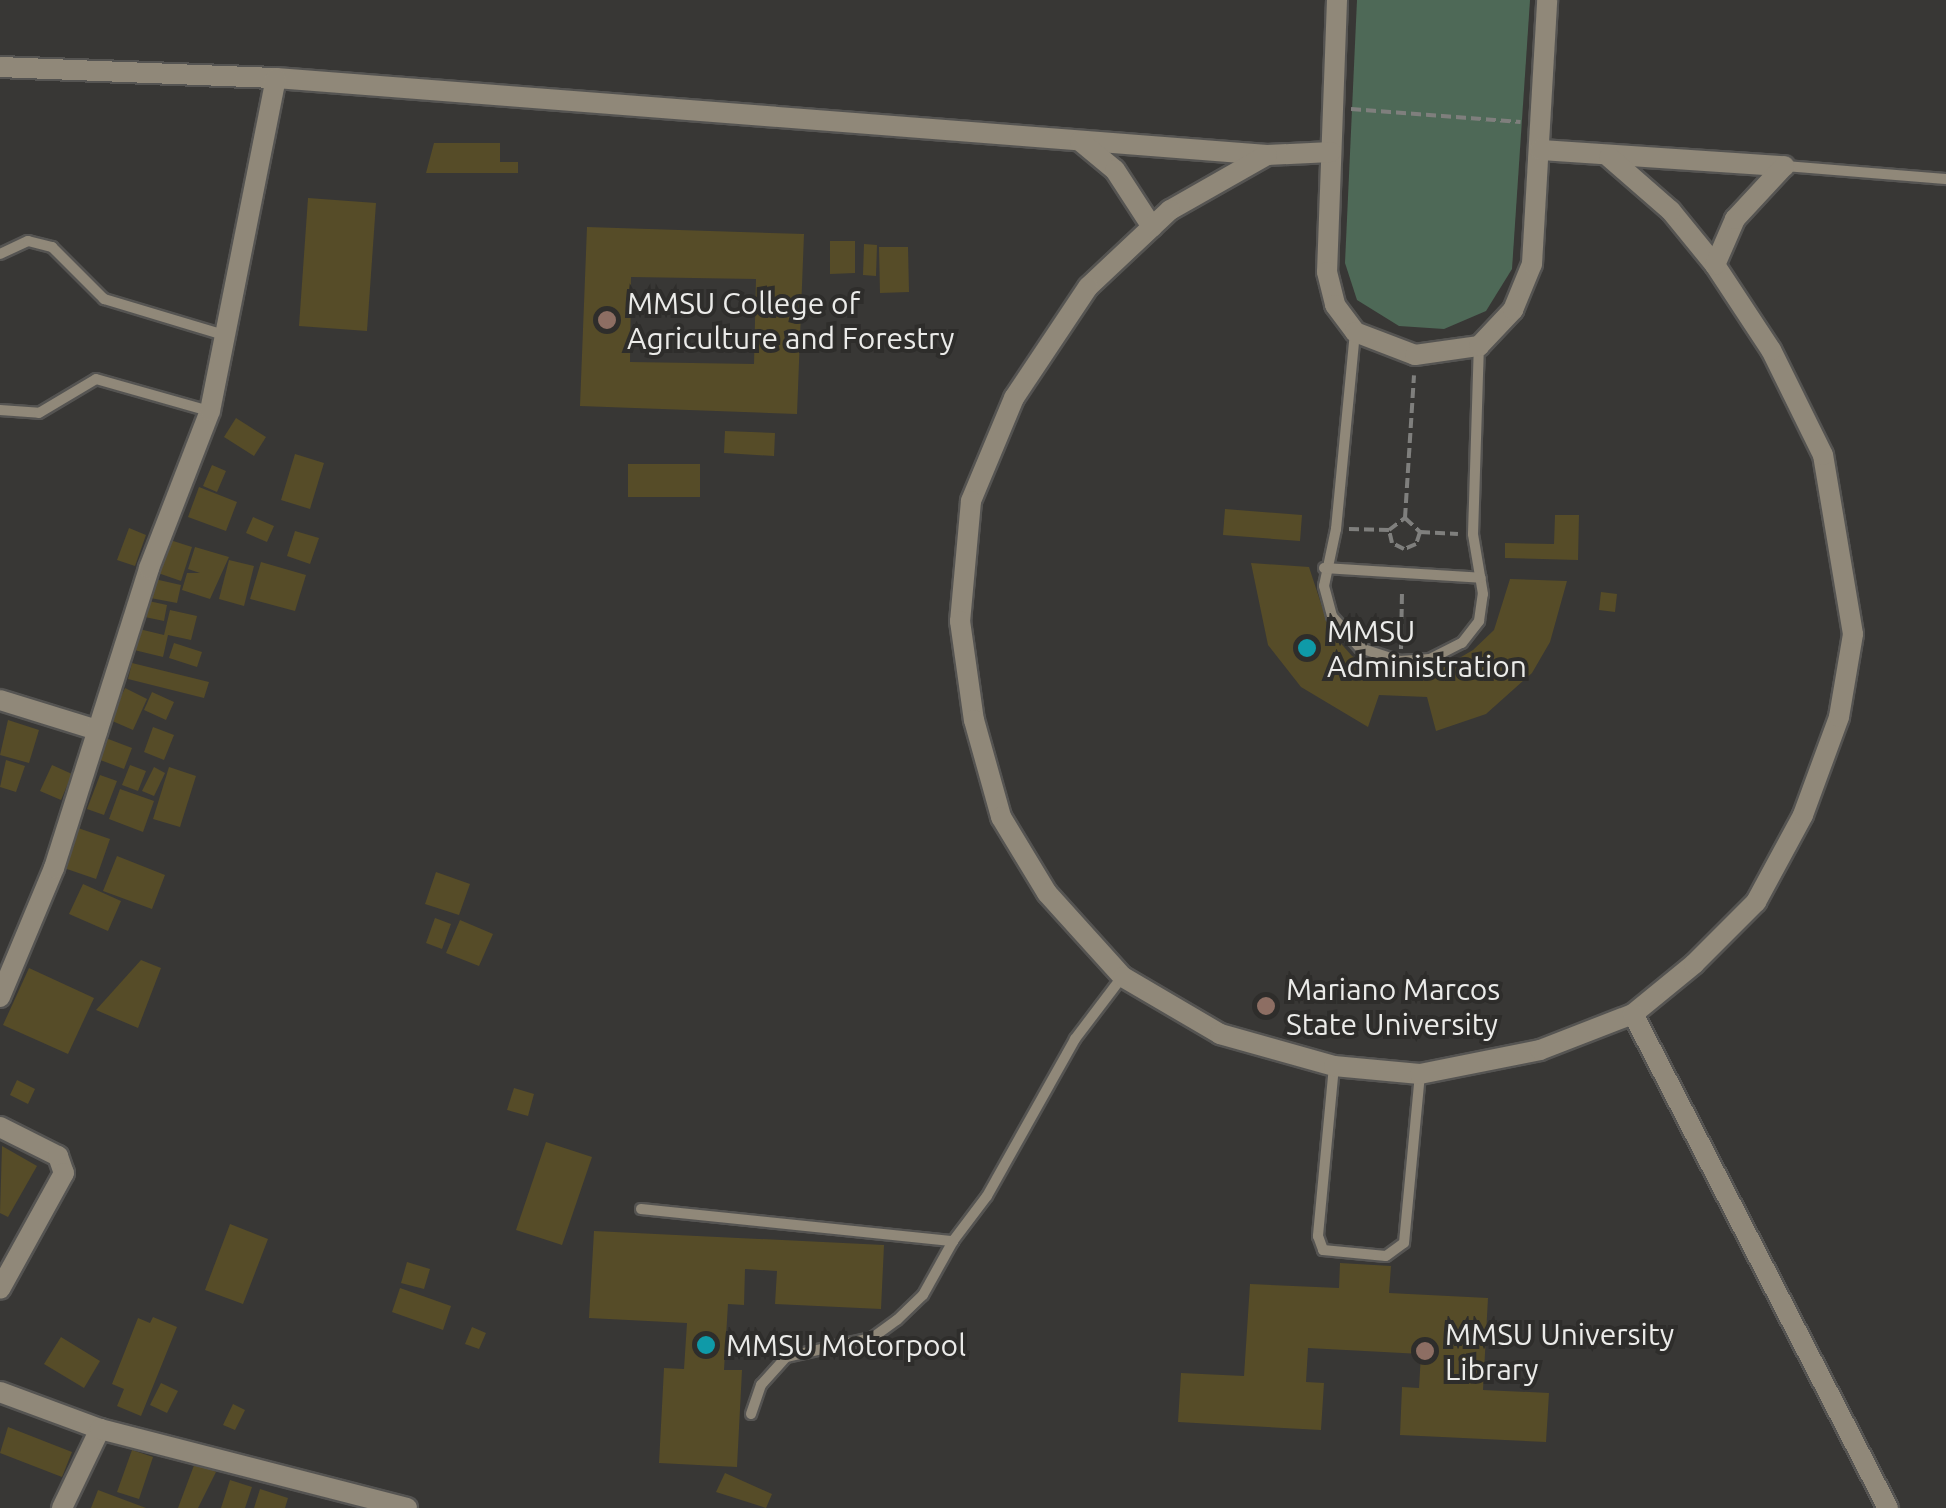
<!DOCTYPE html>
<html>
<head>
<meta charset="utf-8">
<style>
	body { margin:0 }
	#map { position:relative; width:1946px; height:1508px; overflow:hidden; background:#383735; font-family:Ubuntu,sans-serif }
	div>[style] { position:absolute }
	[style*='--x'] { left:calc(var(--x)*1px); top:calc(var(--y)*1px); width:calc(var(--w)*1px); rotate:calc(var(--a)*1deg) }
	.green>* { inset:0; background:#4e6957 }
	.building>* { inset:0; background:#564c28 }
	.path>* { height:4px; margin-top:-2px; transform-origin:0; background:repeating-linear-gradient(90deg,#7f7f7d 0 10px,transparent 0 15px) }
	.roads { filter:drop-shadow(2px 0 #555452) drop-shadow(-2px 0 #555452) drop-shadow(0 2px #555452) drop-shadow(0 -2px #555452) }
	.service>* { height:10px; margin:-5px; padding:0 5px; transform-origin:5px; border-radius:5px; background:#908879 }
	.minor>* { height:20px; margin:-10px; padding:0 10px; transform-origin:10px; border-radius:10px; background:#908879 }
	.dots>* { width:28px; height:28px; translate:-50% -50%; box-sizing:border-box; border:5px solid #2e2d2b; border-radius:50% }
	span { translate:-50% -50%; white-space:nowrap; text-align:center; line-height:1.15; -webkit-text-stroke:8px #2e2d2b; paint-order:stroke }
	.poi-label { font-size:30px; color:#ebebe9 }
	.left { translate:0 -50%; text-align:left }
</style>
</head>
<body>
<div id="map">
	<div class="green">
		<div style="clip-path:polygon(1357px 0,1530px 0,1512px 269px,1486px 311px,1444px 329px,1399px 326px,1357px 300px,1345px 263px)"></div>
	</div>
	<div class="building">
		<div style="clip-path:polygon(434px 143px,500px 143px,500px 162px,518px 162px,518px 173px,426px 173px)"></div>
		<div style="clip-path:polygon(308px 198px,376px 203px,367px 331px,299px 326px)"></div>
		<div style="clip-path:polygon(evenodd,587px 227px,804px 234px,797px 414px,580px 406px,587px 227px,631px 277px,756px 279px,754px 364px,630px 362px,631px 277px)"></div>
		<div style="clip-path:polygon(830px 241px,855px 241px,855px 273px,830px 274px)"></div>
		<div style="clip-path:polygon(864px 244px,877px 245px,876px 276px,863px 275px)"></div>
		<div style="clip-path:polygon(879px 247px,908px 247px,909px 292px,880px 293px)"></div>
		<div style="clip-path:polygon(236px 418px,266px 437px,254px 456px,224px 437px)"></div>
		<div style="clip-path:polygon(725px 431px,775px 433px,774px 456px,724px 453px)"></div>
		<div style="clip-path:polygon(295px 454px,324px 463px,310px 509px,281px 500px)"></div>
		<div style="clip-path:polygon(628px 464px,700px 464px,700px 497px,628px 497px)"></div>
		<div style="clip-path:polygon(212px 465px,226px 471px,217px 492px,203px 486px)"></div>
		<div style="clip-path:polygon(199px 487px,237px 502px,226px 531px,188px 517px)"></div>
		<div style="clip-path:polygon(1225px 509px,1302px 515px,1300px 541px,1223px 535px)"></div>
		<div style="clip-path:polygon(1555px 515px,1579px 515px,1578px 560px,1505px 558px,1505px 543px,1554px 544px)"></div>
		<div style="clip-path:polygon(253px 517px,274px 526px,267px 542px,246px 533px)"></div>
		<div style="clip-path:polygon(129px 528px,146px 535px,135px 566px,117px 560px)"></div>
		<div style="clip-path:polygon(295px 531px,319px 538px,310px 564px,287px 556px)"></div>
		<div style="clip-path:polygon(170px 540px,192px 547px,181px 581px,158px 573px)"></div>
		<div style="clip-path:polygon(195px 547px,229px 557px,210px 599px,182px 590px,187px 573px,200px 573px,188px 569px)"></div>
		<div style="clip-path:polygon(229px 560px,254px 566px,244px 606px,219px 599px)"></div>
		<div style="clip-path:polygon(261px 562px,306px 575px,295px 611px,250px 599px)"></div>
		<div style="clip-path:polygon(1251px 563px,1309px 567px,1330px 631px,1352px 656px,1383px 673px,1444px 667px,1473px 650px,1494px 630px,1510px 579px,1567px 581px,1550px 642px,1532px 673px,1486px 714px,1436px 731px,1427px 697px,1379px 695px,1368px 727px,1301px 687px,1268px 645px)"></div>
		<div style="clip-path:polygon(150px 578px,181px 585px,177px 603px,145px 597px)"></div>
		<div style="clip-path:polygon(1601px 592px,1617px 594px,1615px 612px,1599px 610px)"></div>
		<div style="clip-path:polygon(144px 600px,167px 605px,164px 621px,140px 616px)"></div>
		<div style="clip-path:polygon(170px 610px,197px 616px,191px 640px,168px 635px,163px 657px,130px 649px,135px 628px,164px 635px)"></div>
		<div style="clip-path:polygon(174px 643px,202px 652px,197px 667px,169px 658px)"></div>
		<div style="clip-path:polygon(132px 663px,209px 682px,204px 698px,128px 679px)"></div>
		<div style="clip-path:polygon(125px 688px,147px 699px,133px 730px,110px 720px)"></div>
		<div style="clip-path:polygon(152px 692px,174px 702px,166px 720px,144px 710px)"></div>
		<div style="clip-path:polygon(8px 720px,39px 730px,29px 763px,0 755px)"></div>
		<div style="clip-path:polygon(153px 727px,174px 735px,164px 760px,144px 752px)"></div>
		<div style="clip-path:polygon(103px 737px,132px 748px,124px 769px,95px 758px)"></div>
		<div style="clip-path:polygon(6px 760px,25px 766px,16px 792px,0 787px)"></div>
		<div style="clip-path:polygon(52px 765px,72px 774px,61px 800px,40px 791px)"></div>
		<div style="clip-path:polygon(130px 765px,146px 771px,138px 791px,122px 785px)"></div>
		<div style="clip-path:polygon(154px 767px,165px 773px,154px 796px,142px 791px)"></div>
		<div style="clip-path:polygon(169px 767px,196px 776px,180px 827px,153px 819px)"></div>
		<div style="clip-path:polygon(100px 775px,117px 781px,104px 815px,87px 809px)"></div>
		<div style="clip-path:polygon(120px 789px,154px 801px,143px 832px,109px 819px)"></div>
		<div style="clip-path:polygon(78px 828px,110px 839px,96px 879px,64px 868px)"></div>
		<div style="clip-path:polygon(117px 856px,165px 875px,152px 909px,103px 891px)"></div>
		<div style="clip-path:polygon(436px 872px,470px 884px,459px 915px,425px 904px)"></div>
		<div style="clip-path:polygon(83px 884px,121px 901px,108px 931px,69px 914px)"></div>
		<div style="clip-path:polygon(435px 918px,451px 924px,442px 949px,426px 943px)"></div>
		<div style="clip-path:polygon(460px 920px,493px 934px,479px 966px,446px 953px)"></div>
		<div style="clip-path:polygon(141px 960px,161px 968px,138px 1028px,96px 1010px)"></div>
		<div style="clip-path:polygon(29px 968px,94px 998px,68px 1054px,3px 1025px)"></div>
		<div style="clip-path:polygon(17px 1080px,35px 1089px,28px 1104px,10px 1095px)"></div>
		<div style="clip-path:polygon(514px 1088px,534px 1094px,528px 1116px,507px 1110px)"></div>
		<div style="clip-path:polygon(546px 1142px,592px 1157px,562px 1245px,516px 1230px)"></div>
		<div style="clip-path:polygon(2px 1146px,37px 1166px,8px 1217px,0 1213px)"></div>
		<div style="clip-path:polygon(230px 1224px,268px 1239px,243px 1304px,205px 1290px)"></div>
		<div style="clip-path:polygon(594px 1231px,884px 1245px,881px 1309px,775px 1304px,777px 1271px,745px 1269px,744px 1305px,728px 1304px,724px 1370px,742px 1370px,737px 1467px,659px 1463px,664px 1368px,684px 1369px,687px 1323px,589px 1318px)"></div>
		<div style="clip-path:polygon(407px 1262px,430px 1269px,424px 1289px,401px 1283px)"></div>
		<div style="clip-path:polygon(1340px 1263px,1391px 1266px,1389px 1293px,1488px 1298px,1483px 1390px,1549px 1393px,1546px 1442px,1400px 1435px,1402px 1387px,1419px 1388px,1421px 1354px,1308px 1348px,1306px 1382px,1324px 1383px,1321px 1430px,1178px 1422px,1181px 1373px,1244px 1376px,1250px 1284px,1339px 1288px)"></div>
		<div style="clip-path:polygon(400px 1288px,451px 1306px,443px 1330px,392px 1312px)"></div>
		<div style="clip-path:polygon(153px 1317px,177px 1327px,141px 1416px,117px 1406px,124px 1389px,112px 1384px,138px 1318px,150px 1323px)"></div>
		<div style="clip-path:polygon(472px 1327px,486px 1333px,479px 1349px,465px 1344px)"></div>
		<div style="clip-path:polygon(61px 1337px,100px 1361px,84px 1388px,44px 1364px)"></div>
		<div style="clip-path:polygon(161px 1383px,178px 1391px,167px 1413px,150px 1405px)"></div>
		<div style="clip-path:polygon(233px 1404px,245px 1410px,235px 1430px,223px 1425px)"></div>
		<div style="clip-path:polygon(8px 1427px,72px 1452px,62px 1477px,0 1453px)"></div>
		<div style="clip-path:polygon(132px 1450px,153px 1457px,139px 1499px,117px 1492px)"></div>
		<div style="clip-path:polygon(196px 1460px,216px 1472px,198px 1508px,178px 1508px)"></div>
		<div style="clip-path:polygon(725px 1473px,772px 1494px,766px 1508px,716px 1492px)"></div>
		<div style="clip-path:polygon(230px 1480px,252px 1487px,245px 1508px,221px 1508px)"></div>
		<div style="clip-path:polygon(260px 1489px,288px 1498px,285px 1508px,254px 1508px)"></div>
		<div style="clip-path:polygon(98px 1490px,146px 1508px,91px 1508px)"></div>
	</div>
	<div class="path">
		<div style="--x:1351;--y:109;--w:170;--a:4.4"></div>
		<div style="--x:1405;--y:518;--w:143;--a:-86.4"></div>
		<div style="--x:1349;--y:529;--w:40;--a:1.4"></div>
		<div style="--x:1389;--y:530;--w:20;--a:-37"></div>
		<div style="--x:1405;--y:518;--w:21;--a:43"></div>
		<div style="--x:1420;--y:532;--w:13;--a:108"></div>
		<div style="--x:1416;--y:544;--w:13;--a:157"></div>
		<div style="--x:1404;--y:549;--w:13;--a:-153"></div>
		<div style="--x:1392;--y:543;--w:13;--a:-103"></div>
		<div style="--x:1420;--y:532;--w:38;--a:3"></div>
		<div style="--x:1401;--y:649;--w:60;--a:-89"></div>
	</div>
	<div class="roads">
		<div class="service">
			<div style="--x:1784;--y:166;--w:163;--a:4.6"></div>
			<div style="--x:0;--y:254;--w:31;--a:-25"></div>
			<div style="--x:28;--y:241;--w:25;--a:14"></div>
			<div style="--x:52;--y:247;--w:74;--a:45"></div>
			<div style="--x:104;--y:299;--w:125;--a:16.7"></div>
			<div style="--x:1355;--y:332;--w:198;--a:95.5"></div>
			<div style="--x:1336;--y:529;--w:58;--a:101.9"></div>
			<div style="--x:1324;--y:586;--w:31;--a:75"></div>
			<div style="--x:1332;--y:616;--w:43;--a:48.8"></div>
			<div style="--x:1360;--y:648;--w:42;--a:18"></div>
			<div style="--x:1400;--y:661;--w:30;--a:-4"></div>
			<div style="--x:1430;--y:659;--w:36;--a:-27"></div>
			<div style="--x:1462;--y:643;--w:28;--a:-52"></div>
			<div style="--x:1479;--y:621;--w:27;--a:-82"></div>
			<div style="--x:1483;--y:594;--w:61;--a:-99.5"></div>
			<div style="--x:1473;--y:534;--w:188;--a:-88.2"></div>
			<div style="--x:0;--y:410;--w:39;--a:4"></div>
			<div style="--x:39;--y:413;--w:66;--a:-30.8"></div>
			<div style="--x:96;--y:379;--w:117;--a:15.8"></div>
			<div style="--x:1324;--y:568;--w:157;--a:3.6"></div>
			<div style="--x:1334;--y:1066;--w:171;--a:95.4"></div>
			<div style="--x:1318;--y:1236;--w:15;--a:70"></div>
			<div style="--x:1323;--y:1250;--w:63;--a:5.4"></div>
			<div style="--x:1386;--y:1256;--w:22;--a:-36"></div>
			<div style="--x:1404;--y:1243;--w:170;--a:-84.6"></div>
			<div style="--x:641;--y:1209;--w:314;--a:5.9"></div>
			<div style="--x:953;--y:1241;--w:56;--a:-52.9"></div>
			<div style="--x:987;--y:1196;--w:180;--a:-60.7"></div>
			<div style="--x:1075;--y:1039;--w:78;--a:-52.8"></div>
			<div style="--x:751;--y:1414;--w:31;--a:-71"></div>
			<div style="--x:761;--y:1385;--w:38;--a:-48"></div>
			<div style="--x:786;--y:1357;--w:88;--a:-12.5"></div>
			<div style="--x:872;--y:1338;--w:31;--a:-36"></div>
			<div style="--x:897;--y:1320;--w:36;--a:-44"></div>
			<div style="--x:923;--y:1295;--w:62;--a:-60.9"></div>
		</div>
		<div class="minor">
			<div style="--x:1337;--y:0;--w:272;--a:92.1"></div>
			<div style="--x:1327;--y:272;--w:34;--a:76"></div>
			<div style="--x:1335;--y:305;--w:34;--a:53"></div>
			<div style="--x:1355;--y:332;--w:64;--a:21"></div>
			<div style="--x:1415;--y:355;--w:65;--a:-8"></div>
			<div style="--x:1479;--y:346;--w:50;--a:-46.6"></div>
			<div style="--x:1513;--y:310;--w:50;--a:-67.6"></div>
			<div style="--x:1532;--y:264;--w:264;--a:-86.7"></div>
			<div style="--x:0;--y:67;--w:276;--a:2.3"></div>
			<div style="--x:276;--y:78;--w:994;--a:4.44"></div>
			<div style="--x:1267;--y:155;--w:64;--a:-2.7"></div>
			<div style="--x:1080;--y:141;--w:45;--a:39.6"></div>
			<div style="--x:1115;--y:170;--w:68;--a:57"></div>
			<div style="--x:1540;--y:150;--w:245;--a:3.8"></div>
			<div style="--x:1267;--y:155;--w:112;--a:150.4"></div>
			<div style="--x:1170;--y:210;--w:112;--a:136.8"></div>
			<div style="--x:1088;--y:287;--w:133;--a:123.7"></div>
			<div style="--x:1014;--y:398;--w:112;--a:112.7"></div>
			<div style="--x:971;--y:501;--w:121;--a:95.2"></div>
			<div style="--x:960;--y:621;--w:100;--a:82"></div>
			<div style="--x:974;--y:720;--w:101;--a:74.4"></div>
			<div style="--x:1001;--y:817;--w:89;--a:58.8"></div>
			<div style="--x:1047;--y:893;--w:113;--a:47.9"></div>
			<div style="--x:1123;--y:977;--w:113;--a:30.4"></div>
			<div style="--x:1220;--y:1034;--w:118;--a:15.7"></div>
			<div style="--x:1334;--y:1066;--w:86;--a:5.3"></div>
			<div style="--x:1420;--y:1074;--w:122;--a:-11.3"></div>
			<div style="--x:1540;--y:1050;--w:100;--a:-21.2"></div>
			<div style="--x:1633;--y:1014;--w:79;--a:-39.3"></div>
			<div style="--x:1694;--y:964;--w:88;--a:-45"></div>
			<div style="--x:1756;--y:902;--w:99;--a:-61.6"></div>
			<div style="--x:1803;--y:815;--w:104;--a:-69.8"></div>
			<div style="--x:1839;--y:717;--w:84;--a:-80.4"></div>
			<div style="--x:1853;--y:634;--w:181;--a:-99.5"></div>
			<div style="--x:1823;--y:455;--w:117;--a:-116.3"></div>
			<div style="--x:1771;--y:350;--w:102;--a:-123.4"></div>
			<div style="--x:1715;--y:265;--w:70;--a:-129.2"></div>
			<div style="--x:1671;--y:211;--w:82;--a:-138.9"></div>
			<div style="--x:1715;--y:265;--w:50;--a:-66.5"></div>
			<div style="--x:1735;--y:219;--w:72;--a:-47.2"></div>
			<div style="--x:0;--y:700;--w:102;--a:17.2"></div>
			<div style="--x:0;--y:997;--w:140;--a:-67.3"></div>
			<div style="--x:54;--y:868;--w:315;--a:-72.4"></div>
			<div style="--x:149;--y:568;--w:168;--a:-68.8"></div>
			<div style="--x:210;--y:411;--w:339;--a:-78.8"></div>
			<div style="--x:1633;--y:1014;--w:556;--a:62.7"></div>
			<div style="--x:0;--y:1127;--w:65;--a:26.6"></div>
			<div style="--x:58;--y:1156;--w:18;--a:71"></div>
			<div style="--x:64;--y:1173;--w:132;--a:118.9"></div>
			<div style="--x:0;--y:1392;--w:107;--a:20.3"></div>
			<div style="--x:62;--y:1508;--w:88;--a:-64.3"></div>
			<div style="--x:100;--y:1429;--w:317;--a:14.4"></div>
		</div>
	</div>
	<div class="dots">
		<div style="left:607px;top:320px;background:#8d6e63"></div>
		<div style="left:1307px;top:648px;background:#0f9aa8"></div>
		<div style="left:1266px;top:1006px;background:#8d6e63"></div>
		<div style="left:706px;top:1345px;background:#0f9aa8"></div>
		<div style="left:1425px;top:1351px;background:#8d6e63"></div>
	</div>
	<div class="poi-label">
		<span class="left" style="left:627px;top:320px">MMSU College of<br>Agriculture and Forestry</span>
		<span class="left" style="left:1327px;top:648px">MMSU<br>Administration</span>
		<span class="left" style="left:1286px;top:1006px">Mariano Marcos<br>State University</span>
		<span class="left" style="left:1445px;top:1351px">MMSU University<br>Library</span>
		<span class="left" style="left:726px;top:1345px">MMSU Motorpool</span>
	</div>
</div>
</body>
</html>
